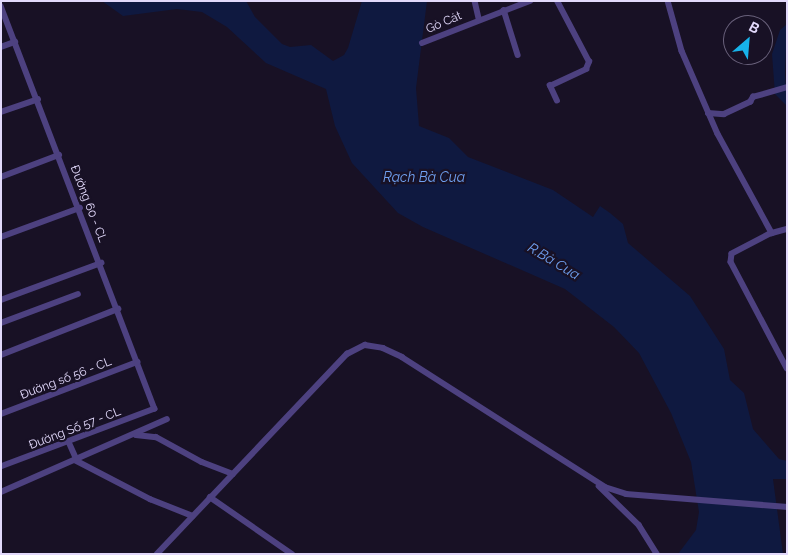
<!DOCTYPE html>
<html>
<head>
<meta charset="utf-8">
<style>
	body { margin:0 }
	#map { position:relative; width:788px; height:555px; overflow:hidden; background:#181125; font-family:Raleway,sans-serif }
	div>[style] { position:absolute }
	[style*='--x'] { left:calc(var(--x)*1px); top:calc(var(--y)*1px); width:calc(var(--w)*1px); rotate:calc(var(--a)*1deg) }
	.water>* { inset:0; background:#0f1940 }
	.minor>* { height:5.5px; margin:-2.75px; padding:0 2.75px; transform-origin:2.75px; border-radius:2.75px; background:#4d4180 }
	span { translate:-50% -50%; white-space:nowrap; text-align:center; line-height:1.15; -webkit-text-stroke:4.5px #181125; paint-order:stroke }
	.street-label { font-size:12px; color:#e2d9fb }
	.water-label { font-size:14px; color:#70a1f2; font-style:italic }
	.frame { position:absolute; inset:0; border:2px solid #e2d9fb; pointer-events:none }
	.north { position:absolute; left:723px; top:15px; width:50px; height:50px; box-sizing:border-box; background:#181125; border:1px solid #69617b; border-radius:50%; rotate:27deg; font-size:14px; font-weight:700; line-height:20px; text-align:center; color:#e2d9fb }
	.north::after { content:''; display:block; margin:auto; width:18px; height:22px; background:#17b3ea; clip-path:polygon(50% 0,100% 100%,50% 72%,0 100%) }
</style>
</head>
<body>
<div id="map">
	<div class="water">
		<div style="clip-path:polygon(102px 1px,246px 1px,255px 17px,282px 44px,290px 47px,311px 45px,333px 61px,344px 55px,348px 48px,362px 1px,427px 1px,416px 88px,419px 126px,449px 138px,468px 157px,553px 190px,593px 217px,600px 206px,610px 213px,623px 224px,628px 243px,690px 296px,724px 349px,730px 380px,744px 393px,753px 429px,779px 459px,787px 461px,787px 479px,773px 479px,783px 554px,678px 554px,696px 530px,699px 512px,691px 462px,671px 413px,639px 353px,614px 327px,565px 289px,423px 227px,398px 213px,352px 163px,335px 126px,326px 89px,266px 63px,227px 27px,202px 12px,177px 9px,123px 16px)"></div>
		<div style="clip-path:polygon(787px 24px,785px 73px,787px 106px,775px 94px,772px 54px,780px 30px)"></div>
	</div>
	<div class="minor">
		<div style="--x:475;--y:1;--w:18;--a:77"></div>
		<div style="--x:668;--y:1;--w:52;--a:74.4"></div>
		<div style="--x:682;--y:51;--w:90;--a:66.6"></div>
		<div style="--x:718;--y:134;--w:113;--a:61.4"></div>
		<div style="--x:772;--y:233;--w:16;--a:-15"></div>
		<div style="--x:1;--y:6;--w:431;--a:69.1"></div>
		<div style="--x:155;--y:409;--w:165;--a:159.4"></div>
		<div style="--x:504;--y:10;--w:47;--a:72.7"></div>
		<div style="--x:422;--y:43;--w:116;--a:-21.3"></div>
		<div style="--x:1;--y:47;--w:15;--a:-20"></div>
		<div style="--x:557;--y:101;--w:17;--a:-115"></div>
		<div style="--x:550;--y:86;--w:40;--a:-25"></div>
		<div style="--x:586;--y:69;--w:8;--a:-67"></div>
		<div style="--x:589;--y:62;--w:69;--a:-117.7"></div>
		<div style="--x:1;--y:112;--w:39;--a:-19"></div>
		<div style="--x:708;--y:113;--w:16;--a:4"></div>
		<div style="--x:724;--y:114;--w:29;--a:-25"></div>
		<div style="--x:750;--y:102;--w:6;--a:-59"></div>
		<div style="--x:753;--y:97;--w:35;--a:-16"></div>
		<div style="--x:1;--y:177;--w:62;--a:-20.8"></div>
		<div style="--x:772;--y:233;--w:45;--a:152.3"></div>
		<div style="--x:732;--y:254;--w:8;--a:97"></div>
		<div style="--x:731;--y:262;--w:120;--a:62.2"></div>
		<div style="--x:1;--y:237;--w:84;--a:-20.2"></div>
		<div style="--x:1;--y:300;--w:107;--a:-20.3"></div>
		<div style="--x:1;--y:323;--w:82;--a:-20.6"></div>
		<div style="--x:1;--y:355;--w:126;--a:-21.5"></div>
		<div style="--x:1;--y:414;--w:146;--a:-20.9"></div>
		<div style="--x:136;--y:435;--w:20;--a:6"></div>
		<div style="--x:156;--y:437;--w:52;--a:28.5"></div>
		<div style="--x:202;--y:462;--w:33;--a:21"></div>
		<div style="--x:69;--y:442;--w:20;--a:66"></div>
		<div style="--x:75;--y:460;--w:85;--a:27.5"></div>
		<div style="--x:150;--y:499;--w:46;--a:21.6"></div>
		<div style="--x:599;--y:486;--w:56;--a:44.3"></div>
		<div style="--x:639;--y:525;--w:34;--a:58"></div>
		<div style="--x:1;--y:492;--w:181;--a:-23.7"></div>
		<div style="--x:210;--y:497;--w:100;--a:34.8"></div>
		<div style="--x:157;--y:554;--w:276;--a:-46.5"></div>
		<div style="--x:347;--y:354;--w:20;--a:-27"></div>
		<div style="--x:365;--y:345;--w:18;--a:9"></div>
		<div style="--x:383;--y:348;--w:21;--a:25"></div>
		<div style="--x:402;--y:357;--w:241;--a:32.6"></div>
		<div style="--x:605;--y:487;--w:22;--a:18"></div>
		<div style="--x:626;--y:494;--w:162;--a:4.6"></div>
	</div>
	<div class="street-label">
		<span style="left:444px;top:23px;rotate:-23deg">Gò Cát</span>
		<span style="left:88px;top:204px;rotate:69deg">Đường 60 - CL</span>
		<span style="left:66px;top:379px;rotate:-21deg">Đường số 56 - CL</span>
		<span style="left:75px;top:429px;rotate:-21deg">Đường Số 57 - CL</span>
	</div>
	<div class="water-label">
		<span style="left:424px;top:177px">Rạch Bà Cua</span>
		<span style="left:554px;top:261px;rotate:31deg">R.Bà Cua</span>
	</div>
	<div class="frame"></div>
	<div class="north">B</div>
</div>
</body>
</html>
